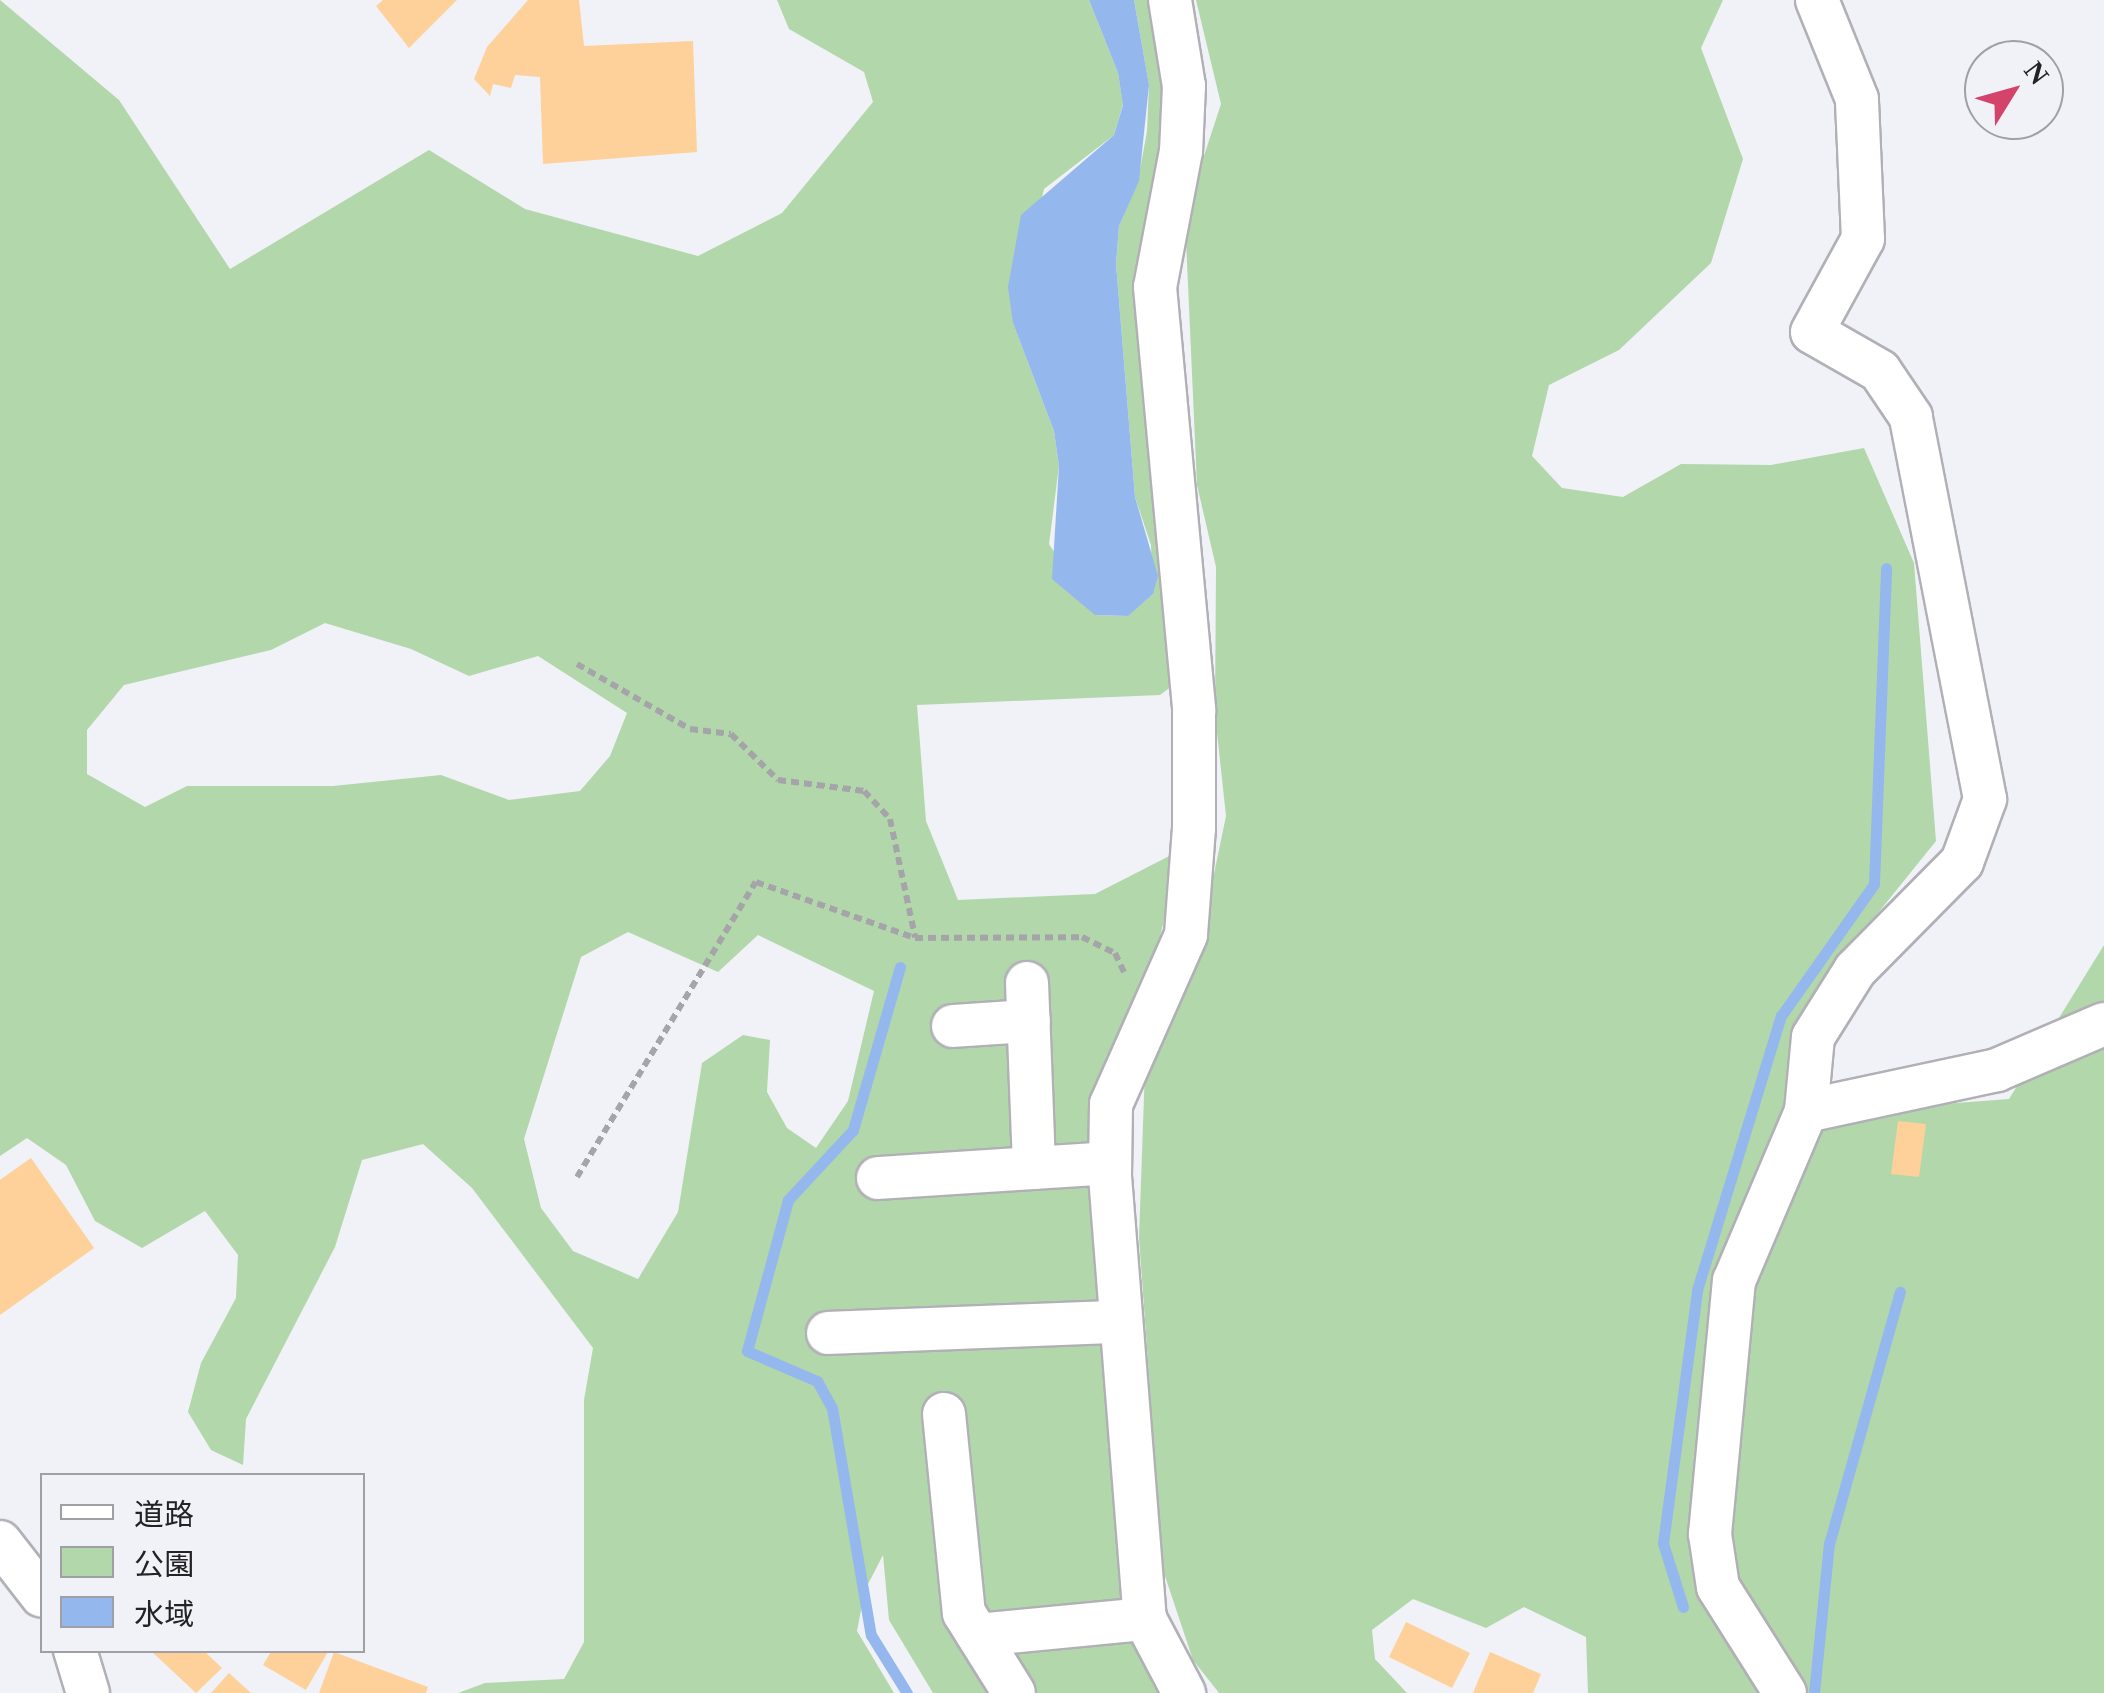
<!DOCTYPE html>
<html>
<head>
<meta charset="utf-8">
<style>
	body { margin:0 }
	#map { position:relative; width:2104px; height:1693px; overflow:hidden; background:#f1f1f8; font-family:"Times New Roman","Noto Sans JP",serif }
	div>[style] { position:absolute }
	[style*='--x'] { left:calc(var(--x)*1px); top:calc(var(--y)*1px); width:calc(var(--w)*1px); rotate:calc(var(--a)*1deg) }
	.green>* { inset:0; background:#b2d7aa }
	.water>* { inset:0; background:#94b7ee }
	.stream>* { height:11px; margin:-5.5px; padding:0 5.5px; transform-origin:5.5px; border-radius:5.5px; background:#94b7ee }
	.building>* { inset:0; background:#fdd199 }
	.path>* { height:6px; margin-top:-3px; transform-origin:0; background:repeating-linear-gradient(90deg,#a4a4a9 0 8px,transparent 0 13px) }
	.roads { filter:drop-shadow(2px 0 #b0b0b6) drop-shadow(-2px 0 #b0b0b6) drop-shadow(0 2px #b0b0b6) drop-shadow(0 -2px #b0b0b6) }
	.minor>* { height:42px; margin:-21px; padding:0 21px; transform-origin:21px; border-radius:21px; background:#fff }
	span { translate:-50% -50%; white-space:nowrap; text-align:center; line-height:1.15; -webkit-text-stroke:8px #f1f1f8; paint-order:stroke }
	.legend { position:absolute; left:40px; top:1473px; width:325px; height:180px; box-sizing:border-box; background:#f1f1f8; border:2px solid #9f9fa4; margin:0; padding:12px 18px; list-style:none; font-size:30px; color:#232325 }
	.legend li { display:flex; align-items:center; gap:20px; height:50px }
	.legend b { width:50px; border:2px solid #9f9fa4 }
	.north { position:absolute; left:1964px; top:40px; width:100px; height:100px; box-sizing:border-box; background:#f1f1f8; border:2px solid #9f9fa4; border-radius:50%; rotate:53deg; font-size:28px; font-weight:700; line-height:40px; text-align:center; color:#232325 }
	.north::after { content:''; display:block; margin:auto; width:35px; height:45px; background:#d4446a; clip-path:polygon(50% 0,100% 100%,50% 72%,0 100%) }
</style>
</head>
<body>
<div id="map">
	<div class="green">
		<div style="clip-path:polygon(evenodd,0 0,119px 100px,230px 269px,429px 150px,525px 209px,698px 256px,782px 213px,873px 102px,864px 72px,789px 29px,777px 0,1089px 0,1118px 73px,1123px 104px,1114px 135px,1044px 189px,1013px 323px,1054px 431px,1059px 466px,1049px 544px,1095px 615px,1127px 616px,1153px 594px,1151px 545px,1135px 497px,1116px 264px,1119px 226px,1138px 181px,1147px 131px,1149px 85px,1134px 0,1163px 0,1177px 94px,1150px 283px,1180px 680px,1160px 695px,917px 705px,926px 821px,958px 900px,1095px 894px,1181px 850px,1155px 957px,1092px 1108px,1160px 1693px,933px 1693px,889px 1620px,883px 1555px,865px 1590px,857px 1631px,894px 1693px,458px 1693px,485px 1683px,564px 1679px,584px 1642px,584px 1400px,593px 1348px,472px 1188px,423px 1144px,362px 1160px,335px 1247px,246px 1419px,243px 1465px,211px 1450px,188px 1412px,201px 1363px,236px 1298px,238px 1255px,205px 1211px,142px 1248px,95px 1221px,66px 1165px,27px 1138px,0 1156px,0 0,325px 623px,411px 649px,469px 676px,538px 656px,627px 713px,610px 756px,580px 791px,509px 800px,441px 775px,333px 786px,187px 786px,145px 807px,87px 774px,87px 730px,124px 685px,271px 650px,325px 623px,0 0,628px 932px,718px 972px,758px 935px,874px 991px,848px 1101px,816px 1148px,787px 1128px,767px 1092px,770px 1040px,743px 1035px,702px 1063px,678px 1212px,638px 1279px,573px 1251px,541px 1208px,524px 1139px,581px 957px,628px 932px)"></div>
		<div style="clip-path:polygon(1196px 0,1723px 0,1701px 48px,1743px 159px,1711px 263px,1619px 350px,1549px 385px,1532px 456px,1562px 488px,1623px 497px,1681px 464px,1771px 465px,1864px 448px,1914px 563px,1936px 841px,1820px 985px,1785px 1116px,2009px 1099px,2104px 945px,2104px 1693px,1588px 1693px,1586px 1637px,1524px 1607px,1486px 1628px,1413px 1599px,1372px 1630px,1375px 1659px,1407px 1693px,1219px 1693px,1193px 1660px,1163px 1570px,1139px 1238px,1145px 1068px,1194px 970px,1226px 816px,1215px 714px,1216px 567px,1197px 485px,1186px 240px,1195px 183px,1221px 104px)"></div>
	</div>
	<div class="water">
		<div style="clip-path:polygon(1089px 0,1134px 0,1149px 85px,1139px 181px,1119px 226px,1116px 264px,1135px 497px,1158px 576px,1153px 594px,1128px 616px,1095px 615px,1052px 579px,1059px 466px,1054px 431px,1013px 323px,1008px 287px,1021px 215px,1114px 135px,1123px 105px,1118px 73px)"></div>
	</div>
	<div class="stream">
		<div style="--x:900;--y:967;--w:170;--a:106.1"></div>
		<div style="--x:853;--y:1130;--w:96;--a:132.9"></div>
		<div style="--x:788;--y:1200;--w:156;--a:105.2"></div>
		<div style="--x:747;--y:1351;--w:76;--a:23.2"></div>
		<div style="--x:817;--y:1381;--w:31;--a:61"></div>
		<div style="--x:832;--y:1408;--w:230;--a:80.3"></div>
		<div style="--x:871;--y:1635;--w:68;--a:58.2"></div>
		<div style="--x:1683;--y:1607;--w:67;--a:-107.4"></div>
		<div style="--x:1663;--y:1543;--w:255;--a:-82.3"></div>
		<div style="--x:1697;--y:1290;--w:287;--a:-73"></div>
		<div style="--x:1781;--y:1016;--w:161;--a:-54.8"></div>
		<div style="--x:1874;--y:884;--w:316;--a:-87.8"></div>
		<div style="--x:1814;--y:1693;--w:150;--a:-84.3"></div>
		<div style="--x:1829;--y:1544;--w:262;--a:-74.3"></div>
	</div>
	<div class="building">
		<div style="clip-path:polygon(383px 0,457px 0,409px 48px,376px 6px)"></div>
		<div style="clip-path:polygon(528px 0,579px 0,584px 46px,693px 41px,697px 152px,543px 164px,540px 77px,515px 75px,511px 88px,493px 84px,490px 96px,474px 79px,487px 47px)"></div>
		<div style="clip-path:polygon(1898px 1121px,1926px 1124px,1919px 1177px,1891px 1174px)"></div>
		<div style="clip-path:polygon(31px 1158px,94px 1248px,0 1315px,0 1180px)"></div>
		<div style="clip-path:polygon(1406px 1622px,1470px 1653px,1452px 1688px,1389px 1657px)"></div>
		<div style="clip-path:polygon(150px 1650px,203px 1650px,222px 1668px,196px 1693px)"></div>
		<div style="clip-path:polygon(272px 1650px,329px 1650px,306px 1690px,263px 1665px)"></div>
		<div style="clip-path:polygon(334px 1652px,428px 1687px,426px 1693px,319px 1693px)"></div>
		<div style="clip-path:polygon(1490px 1652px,1541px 1674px,1533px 1693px,1473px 1693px)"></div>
		<div style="clip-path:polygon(229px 1673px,251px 1693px,211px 1693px)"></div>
	</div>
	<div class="path">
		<div style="--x:577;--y:664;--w:130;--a:29.9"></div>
		<div style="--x:690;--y:729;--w:41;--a:7"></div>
		<div style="--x:731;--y:734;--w:66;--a:44.4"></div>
		<div style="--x:778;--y:780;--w:87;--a:7.3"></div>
		<div style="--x:864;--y:791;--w:38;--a:47"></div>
		<div style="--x:890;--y:819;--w:121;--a:78"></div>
		<div style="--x:577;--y:1177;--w:345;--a:-58.8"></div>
		<div style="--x:756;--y:882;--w:169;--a:19.4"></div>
		<div style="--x:915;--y:938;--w:167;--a:-0.3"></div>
		<div style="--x:1082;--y:937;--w:37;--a:26"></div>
		<div style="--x:1115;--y:953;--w:23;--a:65"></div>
	</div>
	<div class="roads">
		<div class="minor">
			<div style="--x:1170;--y:0;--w:87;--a:80.8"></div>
			<div style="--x:1184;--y:86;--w:65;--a:92.6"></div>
			<div style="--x:1181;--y:151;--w:138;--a:100.8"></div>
			<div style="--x:1155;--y:287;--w:426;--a:84.7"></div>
			<div style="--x:1194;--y:711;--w:117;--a:90"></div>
			<div style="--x:1194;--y:828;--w:107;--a:94.3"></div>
			<div style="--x:1186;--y:935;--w:185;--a:113.9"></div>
			<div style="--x:1111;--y:1104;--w:72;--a:90.8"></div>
			<div style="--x:1110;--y:1176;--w:444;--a:85.5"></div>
			<div style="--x:1145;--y:1619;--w:84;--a:62.2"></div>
			<div style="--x:1027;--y:983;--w:185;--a:87.8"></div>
			<div style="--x:953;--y:1026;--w:76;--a:-3.8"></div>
			<div style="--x:1806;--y:1111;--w:195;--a:-12.1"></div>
			<div style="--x:1997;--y:1070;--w:116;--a:-23.3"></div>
			<div style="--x:878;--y:1178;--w:232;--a:-3.7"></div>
			<div style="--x:828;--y:1333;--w:289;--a:-2.2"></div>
			<div style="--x:944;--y:1414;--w:200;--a:84.3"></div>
			<div style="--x:964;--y:1613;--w:94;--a:58"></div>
			<div style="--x:0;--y:1542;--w:68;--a:52.1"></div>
			<div style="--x:978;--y:1635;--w:168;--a:-5.5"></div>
			<div style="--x:75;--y:1650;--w:45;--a:73.2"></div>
			<div style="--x:1785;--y:1693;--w:125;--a:-122.3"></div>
			<div style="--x:1718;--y:1587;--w:54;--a:-98.6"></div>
			<div style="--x:1710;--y:1534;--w:254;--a:-84.6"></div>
			<div style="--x:1734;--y:1281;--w:185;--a:-67"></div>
			<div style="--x:1806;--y:1111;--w:74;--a:-84.6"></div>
			<div style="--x:1813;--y:1037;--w:79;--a:-57.9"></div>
			<div style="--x:1855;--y:970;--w:152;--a:-45.3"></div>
			<div style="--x:1962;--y:862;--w:67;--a:-69.9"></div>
			<div style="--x:1985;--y:799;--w:389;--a:-101"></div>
			<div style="--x:1911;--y:417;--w:55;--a:-124"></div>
			<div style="--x:1880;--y:371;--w:78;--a:-150.2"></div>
			<div style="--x:1812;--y:332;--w:106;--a:-61.3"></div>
			<div style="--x:1863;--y:239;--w:140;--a:-92.5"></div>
			<div style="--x:1857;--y:99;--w:107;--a:-112"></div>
		</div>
	</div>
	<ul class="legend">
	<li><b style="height:12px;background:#fff"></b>道路</li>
	<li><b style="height:28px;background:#b2d7aa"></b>公園</li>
	<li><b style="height:28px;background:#94b7ee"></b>水域</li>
	</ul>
	<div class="north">N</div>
</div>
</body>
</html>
